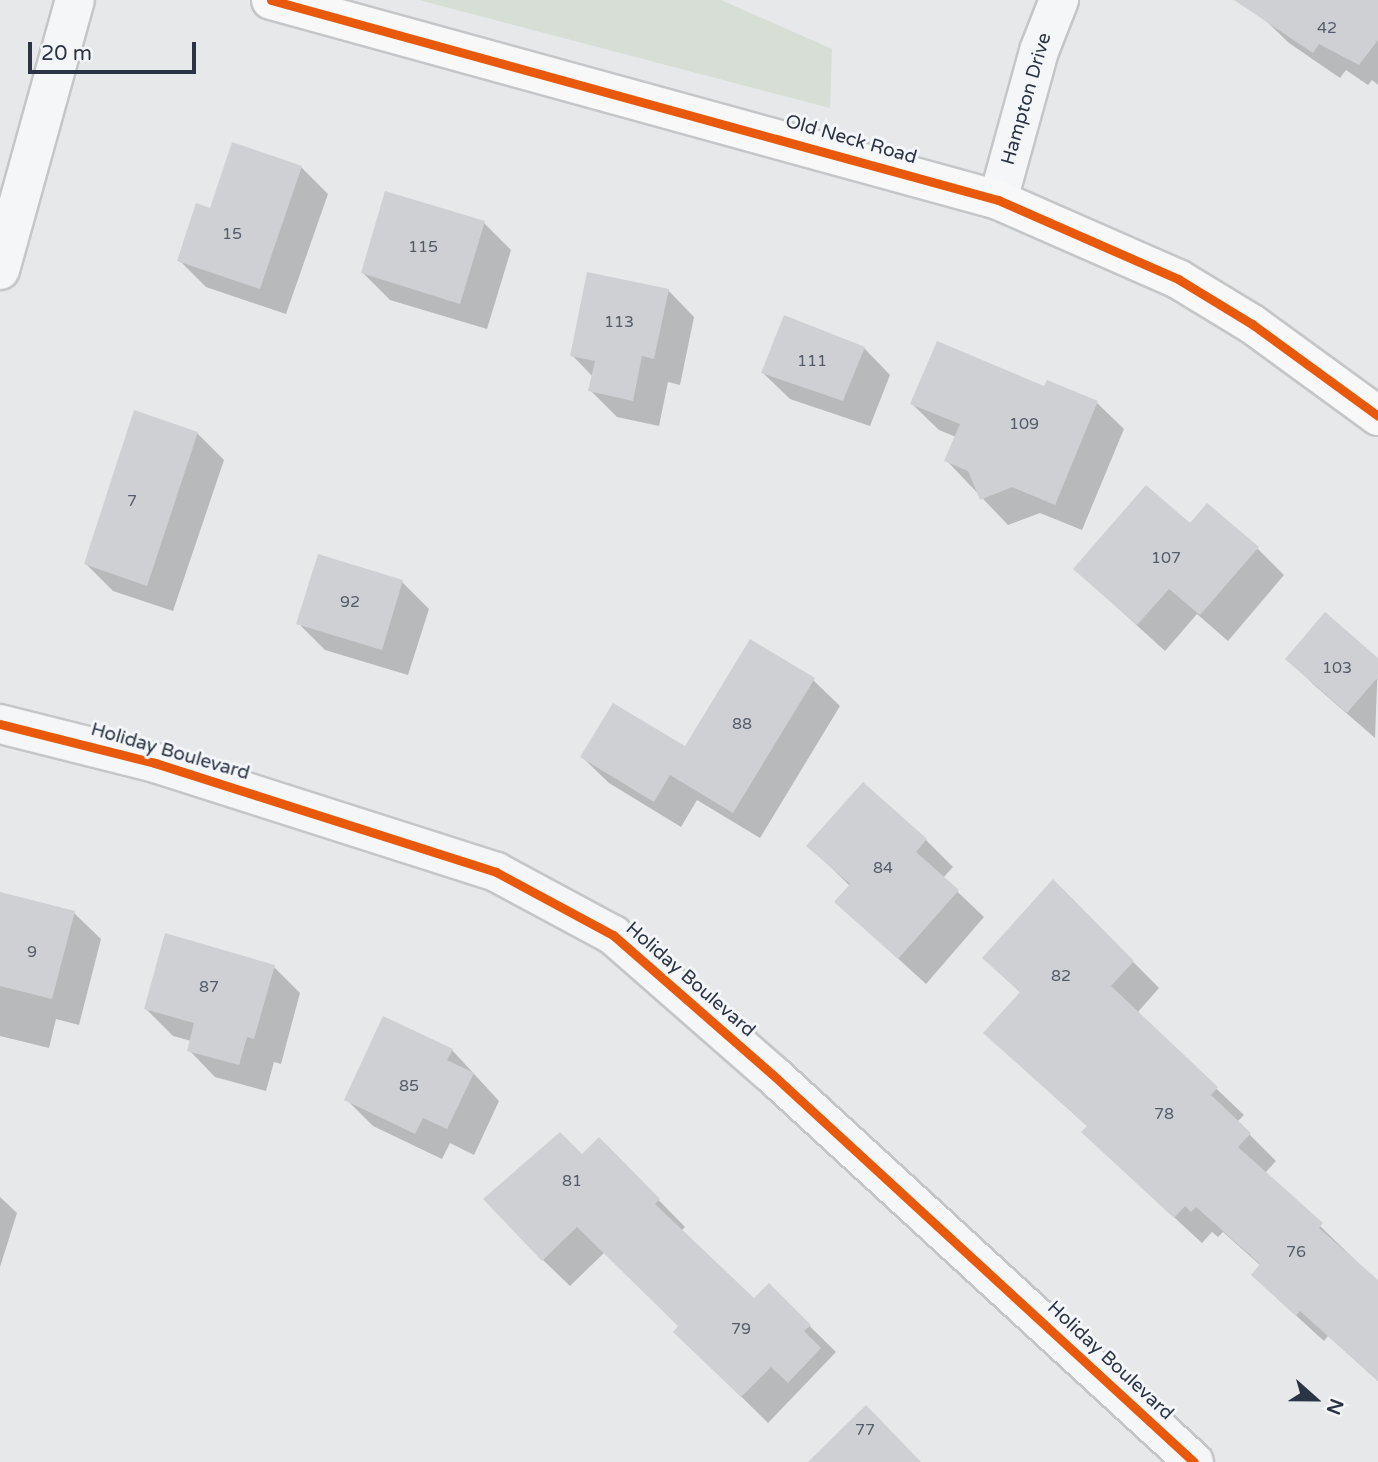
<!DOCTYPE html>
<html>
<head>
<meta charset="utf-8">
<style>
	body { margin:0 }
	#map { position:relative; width:1378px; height:1462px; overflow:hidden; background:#e6e8ea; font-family:"Varela Round",sans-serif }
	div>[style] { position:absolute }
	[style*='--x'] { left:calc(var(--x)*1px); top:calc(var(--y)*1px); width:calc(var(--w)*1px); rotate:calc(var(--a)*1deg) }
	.green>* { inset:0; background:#d6ded6 }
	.shadow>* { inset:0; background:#0003 }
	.building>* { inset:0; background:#ced0d3 }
	.roads { filter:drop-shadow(2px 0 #c4c6c8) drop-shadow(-2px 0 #c4c6c8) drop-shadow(0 2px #c4c6c8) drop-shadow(0 -2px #c4c6c8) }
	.street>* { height:38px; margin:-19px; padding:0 19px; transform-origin:19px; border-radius:19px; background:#f5f6f7 }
	.secondary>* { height:38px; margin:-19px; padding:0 19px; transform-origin:19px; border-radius:19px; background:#f8f8f8 }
	.cycleway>* { height:9px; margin:-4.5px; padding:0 4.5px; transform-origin:4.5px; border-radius:4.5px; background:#e8590c }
	span { translate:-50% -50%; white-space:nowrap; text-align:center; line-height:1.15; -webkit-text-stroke:6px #f4f6f9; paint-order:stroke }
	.number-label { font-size:16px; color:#545c69 }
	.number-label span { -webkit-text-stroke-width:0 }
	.street-label { font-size:19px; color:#2b3445 }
	.north { position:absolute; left:1280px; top:1364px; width:70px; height:70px; -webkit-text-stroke:5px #f4f6f9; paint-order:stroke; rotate:111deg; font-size:19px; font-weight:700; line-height:28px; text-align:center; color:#2b3445 }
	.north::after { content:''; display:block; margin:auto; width:24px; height:32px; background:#2b3445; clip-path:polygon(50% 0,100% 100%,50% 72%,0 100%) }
	.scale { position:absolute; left:28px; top:42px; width:168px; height:32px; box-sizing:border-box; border:4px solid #2b3445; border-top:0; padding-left:9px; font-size:21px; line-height:24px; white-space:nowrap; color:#2b3445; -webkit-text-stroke:5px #f4f6f9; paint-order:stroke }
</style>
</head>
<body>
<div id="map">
	<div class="green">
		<div style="clip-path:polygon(419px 0,721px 0,832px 49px,830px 108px)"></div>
	</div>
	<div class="shadow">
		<div style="clip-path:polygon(1273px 0,1378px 0,1378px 85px,1372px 80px,1368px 85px,1346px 70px,1340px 78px,1289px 43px,1262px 17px)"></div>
		<div style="clip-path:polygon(301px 167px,328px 194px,286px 314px,206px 287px,179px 260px,211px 210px)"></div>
		<div style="clip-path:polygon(484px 223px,511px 250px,487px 329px,390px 300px,363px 273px)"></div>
		<div style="clip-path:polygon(668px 290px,694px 317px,680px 385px,668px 382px,659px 426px,617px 417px,590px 390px,593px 377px,572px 355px)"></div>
		<div style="clip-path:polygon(864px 348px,890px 375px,870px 426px,790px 399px,763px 373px)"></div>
		<div style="clip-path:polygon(1045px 388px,1097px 403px,1124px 429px,1082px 530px,1040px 513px,1008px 525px,946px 460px,956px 437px,939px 430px,912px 404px)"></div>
		<div style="clip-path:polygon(197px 433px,224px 460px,173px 611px,113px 591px,86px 564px)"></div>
		<div style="clip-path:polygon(1190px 525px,1257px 548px,1284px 575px,1228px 641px,1197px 614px,1165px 651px,1075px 569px)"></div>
		<div style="clip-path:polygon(402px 582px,429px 609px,408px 675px,325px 650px,298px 623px)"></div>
		<div style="clip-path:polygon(1287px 658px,1378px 660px,1375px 738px,1314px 685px)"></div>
		<div style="clip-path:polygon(813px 680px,840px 706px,760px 838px,697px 800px,681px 827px,609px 783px,582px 757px,685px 748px)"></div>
		<div style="clip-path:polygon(926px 840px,953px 867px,943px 878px,984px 917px,926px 984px,836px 902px,850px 886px,809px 846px)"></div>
		<div style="clip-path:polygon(1053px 881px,1159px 988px,1137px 1013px,1244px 1115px,1237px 1122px,1276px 1161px,1265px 1173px,1378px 1282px,1378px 1381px,1328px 1336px,1324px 1341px,1280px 1301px,1253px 1275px,1261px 1266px,1223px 1232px,1218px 1237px,1212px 1232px,1202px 1243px,1110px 1158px,1088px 1127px,985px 1033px,1021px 993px,984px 958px)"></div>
		<div style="clip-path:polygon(0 893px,74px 913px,101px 939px,79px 1025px,56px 1019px,49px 1048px,0 1036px)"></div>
		<div style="clip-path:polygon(274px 967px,300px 993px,281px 1064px,274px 1062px,266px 1091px,215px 1077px,189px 1050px,191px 1041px,173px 1036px,146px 1009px)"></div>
		<div style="clip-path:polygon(452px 1050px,499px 1101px,474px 1155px,450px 1143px,442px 1159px,373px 1126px,346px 1099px)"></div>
		<div style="clip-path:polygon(599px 1139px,685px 1227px,681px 1231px,754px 1300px,769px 1286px,836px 1352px,768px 1423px,702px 1358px,680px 1326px,605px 1252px,570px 1286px,543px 1260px,582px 1157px)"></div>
		<div style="clip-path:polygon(0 1197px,17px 1213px,0 1267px)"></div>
	</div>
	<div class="building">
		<div style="clip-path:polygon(1234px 0,1378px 0,1378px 40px,1359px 65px,1319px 44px,1313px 53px)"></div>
		<div style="clip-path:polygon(232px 142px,302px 166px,260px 289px,177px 261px,196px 203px,210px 208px)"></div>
		<div style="clip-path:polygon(385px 191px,485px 221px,460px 304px,361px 273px)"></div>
		<div style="clip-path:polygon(587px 272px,669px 289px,654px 359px,642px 356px,633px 401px,588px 391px,595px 361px,570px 356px)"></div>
		<div style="clip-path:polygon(784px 315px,865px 347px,843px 401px,761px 373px)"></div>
		<div style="clip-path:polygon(937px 341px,1044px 386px,1047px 380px,1098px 401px,1055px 505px,1012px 487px,980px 500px,968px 471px,944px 461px,960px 424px,910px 404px)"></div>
		<div style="clip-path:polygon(134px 410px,198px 432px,147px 586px,84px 564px)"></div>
		<div style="clip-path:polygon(1146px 485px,1190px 523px,1207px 503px,1259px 547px,1200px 615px,1169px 589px,1137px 625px,1073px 569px)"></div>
		<div style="clip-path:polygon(318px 554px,403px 580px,382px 650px,296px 624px)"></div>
		<div style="clip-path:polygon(1325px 612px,1378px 658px,1378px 677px,1347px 713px,1285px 659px)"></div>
		<div style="clip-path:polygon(750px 639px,815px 678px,733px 813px,670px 775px,654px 802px,580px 757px,613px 703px,685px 746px)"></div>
		<div style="clip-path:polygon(863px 782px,927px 839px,916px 852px,959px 890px,898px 959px,834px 902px,850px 884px,806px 846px)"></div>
		<div style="clip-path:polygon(1053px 879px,1134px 961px,1111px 986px,1218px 1087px,1211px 1095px,1251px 1133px,1238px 1147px,1323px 1223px,1319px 1228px,1378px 1280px,1378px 1381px,1300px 1311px,1296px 1316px,1251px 1275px,1260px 1264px,1196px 1207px,1191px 1212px,1185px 1206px,1174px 1218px,1081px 1132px,1087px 1126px,983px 1033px,1020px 992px,982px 958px)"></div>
		<div style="clip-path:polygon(0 892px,75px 911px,52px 999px,0 986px)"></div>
		<div style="clip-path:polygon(165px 933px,275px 965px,254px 1039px,247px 1037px,239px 1065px,187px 1051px,194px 1023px,144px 1009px)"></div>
		<div style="clip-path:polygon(383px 1016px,453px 1049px,447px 1060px,474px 1073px,447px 1129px,423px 1118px,415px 1134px,344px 1100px)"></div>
		<div style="clip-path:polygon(560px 1132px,582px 1154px,599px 1137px,660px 1199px,655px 1204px,754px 1298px,769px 1283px,811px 1325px,804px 1331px,821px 1348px,788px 1383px,771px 1367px,741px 1397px,673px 1332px,678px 1326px,577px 1227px,542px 1261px,483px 1199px)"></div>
		<div style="clip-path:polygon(866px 1405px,921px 1462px,808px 1462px)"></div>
	</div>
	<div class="roads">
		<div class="street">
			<div style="--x:998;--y:200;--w:155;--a:-74.6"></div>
			<div style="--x:1039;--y:51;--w:55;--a:-68.6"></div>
			<div style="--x:0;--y:270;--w:280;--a:-74.5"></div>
			<div style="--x:0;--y:724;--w:160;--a:14.1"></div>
			<div style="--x:155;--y:763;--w:358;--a:17.7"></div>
			<div style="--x:496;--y:872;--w:133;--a:28.3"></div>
			<div style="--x:613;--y:935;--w:211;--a:41.2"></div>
			<div style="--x:772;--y:1074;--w:573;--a:42.6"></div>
		</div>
		<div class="secondary">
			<div style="--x:271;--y:0;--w:754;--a:15.38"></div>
			<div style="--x:998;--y:200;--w:197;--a:23.7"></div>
			<div style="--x:1178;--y:279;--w:87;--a:31.3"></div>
			<div style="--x:1252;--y:324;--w:156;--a:36.1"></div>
		</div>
	</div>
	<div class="cycleway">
		<div style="--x:271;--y:0;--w:754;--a:15.38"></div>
		<div style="--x:998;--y:200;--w:197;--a:23.7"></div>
		<div style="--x:1178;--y:279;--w:87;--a:31.3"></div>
		<div style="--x:1252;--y:324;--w:156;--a:36.1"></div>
		<div style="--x:0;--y:724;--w:160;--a:14.1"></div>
		<div style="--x:155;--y:763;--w:358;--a:17.7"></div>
		<div style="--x:496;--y:872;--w:133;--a:28.3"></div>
		<div style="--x:613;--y:935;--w:211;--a:41.2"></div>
		<div style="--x:772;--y:1074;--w:573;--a:42.6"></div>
	</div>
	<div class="number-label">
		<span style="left:1327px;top:28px">42</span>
		<span style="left:232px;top:234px">15</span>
		<span style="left:423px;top:247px">115</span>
		<span style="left:619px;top:322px">113</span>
		<span style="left:812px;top:361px">111</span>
		<span style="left:1024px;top:424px">109</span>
		<span style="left:132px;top:501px">7</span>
		<span style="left:1166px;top:558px">107</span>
		<span style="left:350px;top:602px">92</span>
		<span style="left:1337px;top:668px">103</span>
		<span style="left:742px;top:724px">88</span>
		<span style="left:883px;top:868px">84</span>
		<span style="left:32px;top:952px">9</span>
		<span style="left:1061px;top:976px">82</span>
		<span style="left:209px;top:987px">87</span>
		<span style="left:409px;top:1086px">85</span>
		<span style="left:1164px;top:1114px">78</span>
		<span style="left:572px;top:1181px">81</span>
		<span style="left:1296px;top:1252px">76</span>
		<span style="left:741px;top:1329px">79</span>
		<span style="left:865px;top:1430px">77</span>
	</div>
	<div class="street-label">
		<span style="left:1027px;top:99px;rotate:-74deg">Hampton Drive</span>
		<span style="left:851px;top:140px;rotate:16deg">Old Neck Road</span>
		<span style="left:170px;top:752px;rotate:16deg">Holiday Boulevard</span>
		<span style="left:690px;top:980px;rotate:41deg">Holiday Boulevard</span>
		<span style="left:1110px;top:1361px;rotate:43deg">Holiday Boulevard</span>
	</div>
	<div class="north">N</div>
	<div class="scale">20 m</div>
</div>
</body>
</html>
